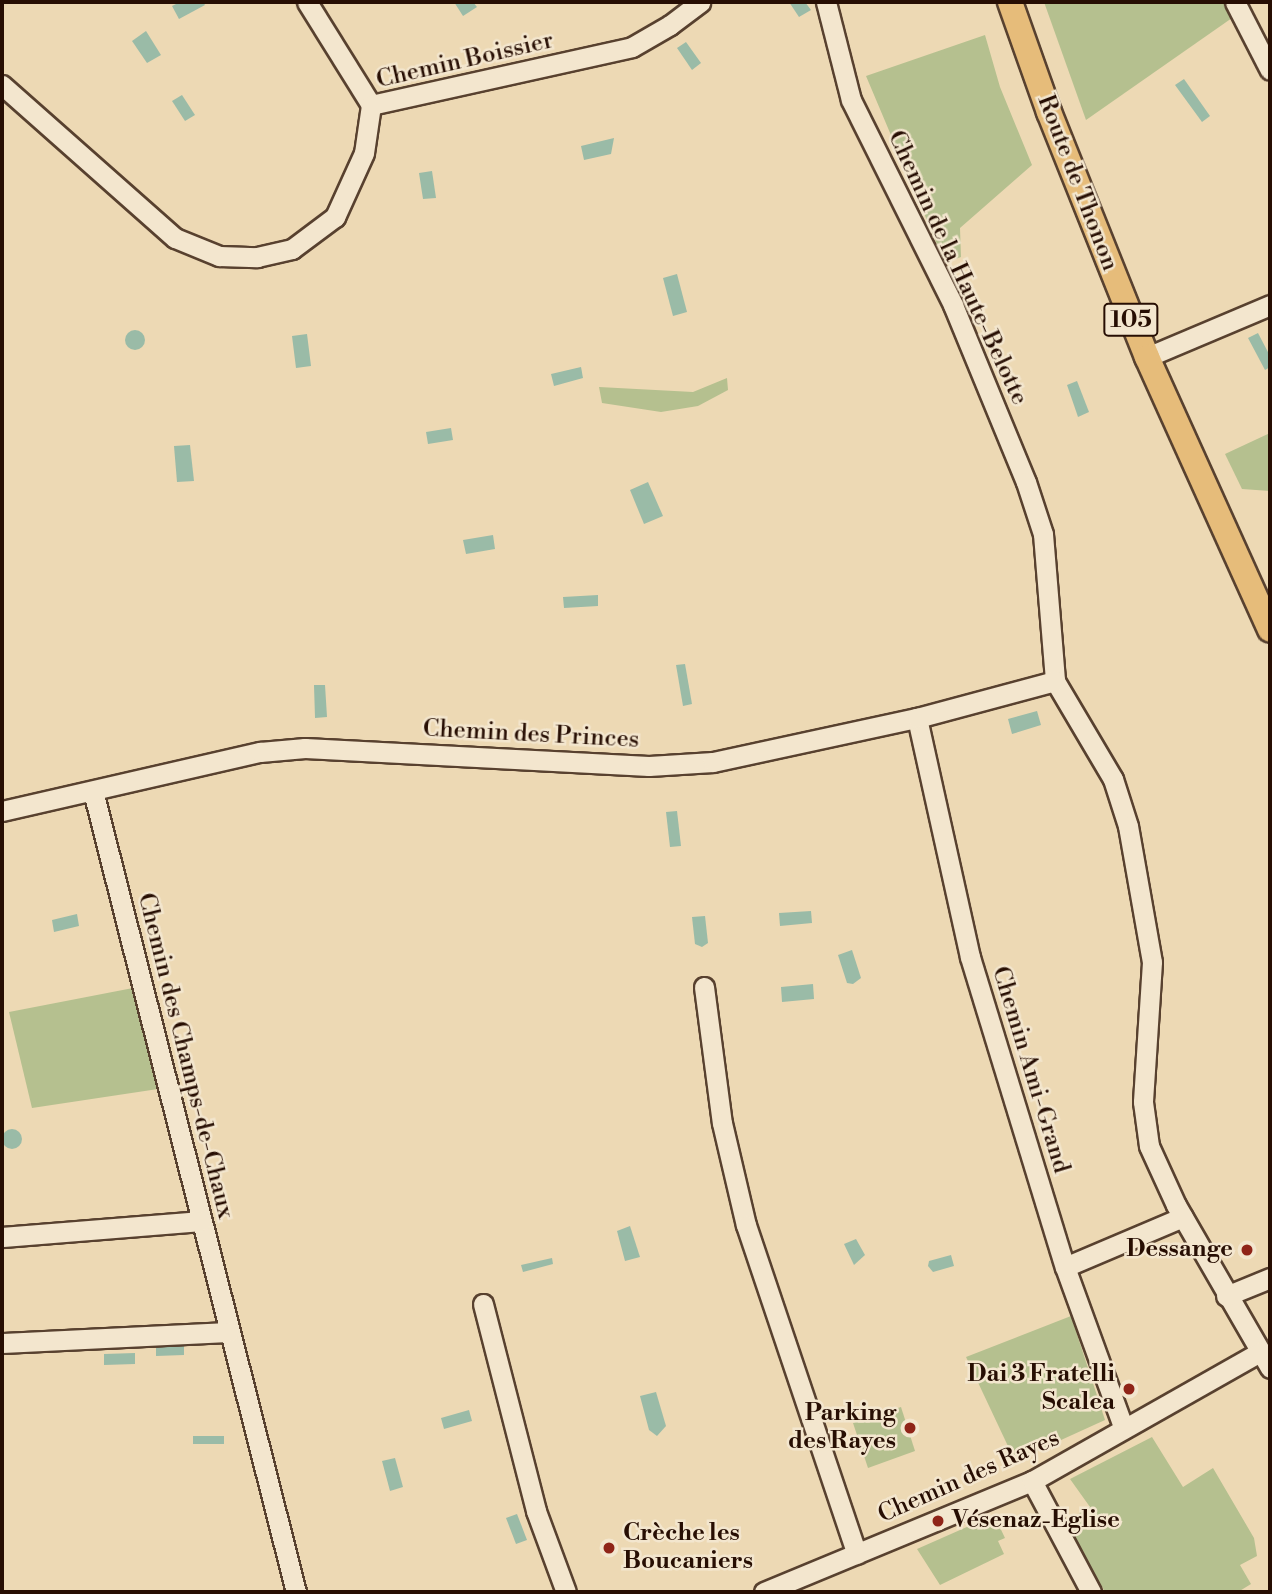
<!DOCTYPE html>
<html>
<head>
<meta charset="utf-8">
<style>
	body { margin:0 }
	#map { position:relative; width:1272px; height:1594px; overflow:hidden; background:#edd9b4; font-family:"Libre Bodoni",serif }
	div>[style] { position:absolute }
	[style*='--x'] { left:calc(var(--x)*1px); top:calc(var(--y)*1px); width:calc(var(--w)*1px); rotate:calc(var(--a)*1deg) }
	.green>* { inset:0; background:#b5c08f }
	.water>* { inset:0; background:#9abba7 }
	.round { border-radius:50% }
	.roads { filter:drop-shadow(2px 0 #58412f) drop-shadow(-2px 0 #58412f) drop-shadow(0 2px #58412f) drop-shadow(0 -2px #58412f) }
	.minor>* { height:19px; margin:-9.5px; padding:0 9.5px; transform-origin:9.5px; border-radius:9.5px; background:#f3e6ce }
	.major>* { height:24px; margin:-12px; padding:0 12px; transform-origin:12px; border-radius:12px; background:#e6bc7a }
	.dots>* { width:19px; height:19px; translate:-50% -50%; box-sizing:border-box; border:4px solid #f3e6ce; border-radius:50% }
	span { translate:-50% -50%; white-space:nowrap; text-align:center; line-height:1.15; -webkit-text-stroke:5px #f3e6ce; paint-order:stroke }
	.shield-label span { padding:2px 5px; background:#f3e6ce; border:2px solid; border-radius:5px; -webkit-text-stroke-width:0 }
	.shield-label { font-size:23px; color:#270e03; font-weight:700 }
	.street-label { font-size:24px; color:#270e03 }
	.poi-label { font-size:24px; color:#270e03; font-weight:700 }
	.right { translate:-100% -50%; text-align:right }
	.left { translate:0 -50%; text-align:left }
	.frame { position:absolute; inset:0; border:4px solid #270e03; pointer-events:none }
</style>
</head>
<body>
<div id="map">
	<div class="green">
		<div style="clip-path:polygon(1044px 2px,1228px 2px,1232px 18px,1086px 120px)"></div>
		<div style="clip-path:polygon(985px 35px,1000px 87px,1032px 165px,960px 228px,961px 257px,945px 263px,866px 76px)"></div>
		<div style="clip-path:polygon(727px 378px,728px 390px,698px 406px,661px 412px,602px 403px,599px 387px,693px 392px)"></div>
		<div style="clip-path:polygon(1270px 433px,1270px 491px,1242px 489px,1225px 454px)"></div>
		<div style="clip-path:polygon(133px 988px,158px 1089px,32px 1108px,9px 1012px)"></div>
		<div style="clip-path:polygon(1071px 1316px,1105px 1420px,1015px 1461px,966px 1357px)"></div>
		<div style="clip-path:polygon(901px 1407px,915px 1451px,868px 1468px,853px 1423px)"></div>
		<div style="clip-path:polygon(1152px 1437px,1183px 1487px,1213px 1468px,1254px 1538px,1257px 1556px,1240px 1565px,1251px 1584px,1238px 1592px,1105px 1592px,1071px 1532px,1075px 1516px,1090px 1507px,1070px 1479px)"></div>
		<div style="clip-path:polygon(994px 1515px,1005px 1538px,998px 1541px,1004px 1554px,940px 1585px,917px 1549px)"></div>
	</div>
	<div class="water">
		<div style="clip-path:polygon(180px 2px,203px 2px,205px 5px,179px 19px,172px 6px)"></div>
		<div style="clip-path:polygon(454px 2px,473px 2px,477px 7px,463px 16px)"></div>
		<div style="clip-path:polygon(789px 2px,805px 2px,811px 10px,799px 17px)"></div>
		<div style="clip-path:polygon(146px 31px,161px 55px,147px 63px,132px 41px)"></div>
		<div style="clip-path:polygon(686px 42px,701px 63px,692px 70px,677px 48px)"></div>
		<div style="clip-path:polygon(1184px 79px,1210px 116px,1202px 122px,1175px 85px)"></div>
		<div style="clip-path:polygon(182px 95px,195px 115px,185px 121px,172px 101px)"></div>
		<div style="clip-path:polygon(614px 138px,611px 154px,584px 160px,581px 146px)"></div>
		<div style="clip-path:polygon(432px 171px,436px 198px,423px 199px,419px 173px)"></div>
		<div style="clip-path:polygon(677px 274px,687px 312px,673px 316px,663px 278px)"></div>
		<div class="round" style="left:125px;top:330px;width:20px;height:20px"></div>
		<div style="clip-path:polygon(1258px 333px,1270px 356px,1270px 367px,1265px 370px,1248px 338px)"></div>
		<div style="clip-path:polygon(307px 334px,311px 366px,296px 368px,292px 336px)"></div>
		<div style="clip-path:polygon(581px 367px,583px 378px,554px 386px,551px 374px)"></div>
		<div style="clip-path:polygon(1077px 381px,1089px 412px,1078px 417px,1067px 385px)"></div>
		<div style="clip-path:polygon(451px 428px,453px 440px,428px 444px,426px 432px)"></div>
		<div style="clip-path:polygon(190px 445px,194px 481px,177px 482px,174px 446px)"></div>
		<div style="clip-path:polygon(648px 482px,663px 516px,644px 524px,630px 490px)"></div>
		<div style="clip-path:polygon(493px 535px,495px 549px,466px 554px,463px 540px)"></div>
		<div style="clip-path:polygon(598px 595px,598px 606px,564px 608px,563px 597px)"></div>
		<div style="clip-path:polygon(685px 664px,692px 704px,683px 706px,676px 665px)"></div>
		<div style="clip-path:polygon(314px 685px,325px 685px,327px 717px,315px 718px)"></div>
		<div style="clip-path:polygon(1037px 711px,1041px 725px,1012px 734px,1008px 719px)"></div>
		<div style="clip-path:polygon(677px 811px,681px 846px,670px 847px,666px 812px)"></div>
		<div style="clip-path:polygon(811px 911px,812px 923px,780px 926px,779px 913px)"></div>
		<div style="clip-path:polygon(77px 914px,79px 926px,54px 932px,52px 920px)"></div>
		<div style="clip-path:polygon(705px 916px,708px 943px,702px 947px,695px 944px,692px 917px)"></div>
		<div style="clip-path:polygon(852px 950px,861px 978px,853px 984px,847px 983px,838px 955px)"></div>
		<div style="clip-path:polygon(813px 984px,814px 999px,782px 1002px,781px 987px)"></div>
		<div class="round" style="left:2px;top:1129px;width:20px;height:20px"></div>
		<div style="clip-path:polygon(630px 1226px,640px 1257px,625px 1261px,617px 1231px)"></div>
		<div style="clip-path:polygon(856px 1239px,865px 1255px,854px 1265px,844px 1244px)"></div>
		<div style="clip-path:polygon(951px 1255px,954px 1266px,933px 1272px,928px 1266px,929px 1261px)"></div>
		<div style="clip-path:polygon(552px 1258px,553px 1264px,523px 1272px,521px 1265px)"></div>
		<div style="clip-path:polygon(184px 1346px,184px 1355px,156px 1356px,156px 1347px)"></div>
		<div style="clip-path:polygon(135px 1353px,135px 1364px,104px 1365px,104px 1354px)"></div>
		<div style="clip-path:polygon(656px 1392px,666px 1426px,657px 1436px,649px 1430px,640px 1396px)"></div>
		<div style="clip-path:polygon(469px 1410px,472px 1421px,444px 1429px,441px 1418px)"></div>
		<div style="clip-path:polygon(193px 1436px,224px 1436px,224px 1444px,193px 1444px)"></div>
		<div style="clip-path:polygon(395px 1458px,403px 1487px,390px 1491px,382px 1461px)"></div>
		<div style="clip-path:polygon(517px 1514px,527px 1540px,516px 1544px,506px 1518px)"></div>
	</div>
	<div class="roads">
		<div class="minor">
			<div style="--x:307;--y:2;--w:121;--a:58.1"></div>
			<div style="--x:826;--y:2;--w:101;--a:75.7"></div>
			<div style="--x:851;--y:100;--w:229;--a:63.5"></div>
			<div style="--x:953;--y:305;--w:191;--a:67.6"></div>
			<div style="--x:1026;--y:482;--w:55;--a:71.9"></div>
			<div style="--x:1043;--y:534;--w:147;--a:85.3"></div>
			<div style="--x:1055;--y:681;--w:114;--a:59.4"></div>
			<div style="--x:1113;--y:779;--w:49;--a:72.3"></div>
			<div style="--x:1128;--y:826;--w:138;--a:80"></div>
			<div style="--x:1152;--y:962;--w:140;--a:93.7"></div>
			<div style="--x:1143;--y:1102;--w:44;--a:82.2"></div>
			<div style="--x:1149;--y:1146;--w:65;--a:65.4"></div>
			<div style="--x:1176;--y:1205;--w:188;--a:60"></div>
			<div style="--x:1235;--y:2;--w:76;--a:62.8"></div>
			<div style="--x:2;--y:85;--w:231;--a:41.5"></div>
			<div style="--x:175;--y:238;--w:48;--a:22.2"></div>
			<div style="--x:219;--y:256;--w:38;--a:2"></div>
			<div style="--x:257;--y:257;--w:36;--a:-13"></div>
			<div style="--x:292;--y:249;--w:54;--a:-36.7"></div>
			<div style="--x:335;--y:217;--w:70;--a:-65.6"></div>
			<div style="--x:364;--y:153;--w:49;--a:-81.7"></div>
			<div style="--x:371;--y:105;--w:267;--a:-12.5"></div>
			<div style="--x:632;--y:47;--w:44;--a:-30.1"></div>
			<div style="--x:670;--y:25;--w:38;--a:-37"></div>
			<div style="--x:1147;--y:357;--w:134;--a:-22.9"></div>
			<div style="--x:917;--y:718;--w:245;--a:77.5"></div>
			<div style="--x:970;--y:957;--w:324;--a:73"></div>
			<div style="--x:1065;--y:1267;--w:172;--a:70"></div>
			<div style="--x:93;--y:791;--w:826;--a:75.78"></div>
			<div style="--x:2;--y:811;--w:265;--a:-12.9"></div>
			<div style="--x:260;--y:752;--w:45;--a:-5.1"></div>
			<div style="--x:305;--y:748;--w:344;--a:3"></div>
			<div style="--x:649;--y:766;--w:64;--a:-3.6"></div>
			<div style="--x:713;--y:762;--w:209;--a:-12.2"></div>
			<div style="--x:917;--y:718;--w:143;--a:-15"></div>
			<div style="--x:704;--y:987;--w:137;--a:82.5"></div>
			<div style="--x:722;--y:1123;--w:105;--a:76.8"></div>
			<div style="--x:746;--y:1225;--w:347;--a:71.4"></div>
			<div style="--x:2;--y:1237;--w:200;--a:-4.6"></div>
			<div style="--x:1065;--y:1267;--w:128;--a:-23"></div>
			<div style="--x:1226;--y:1296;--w:48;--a:-22.2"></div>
			<div style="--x:483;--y:1304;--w:214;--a:75.6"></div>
			<div style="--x:536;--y:1511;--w:86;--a:69.7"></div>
			<div style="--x:2;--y:1343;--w:227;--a:-2.8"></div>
			<div style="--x:1032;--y:1481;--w:126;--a:62"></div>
			<div style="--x:764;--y:1592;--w:290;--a:-22.5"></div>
			<div style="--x:1032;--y:1481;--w:262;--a:-29.5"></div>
		</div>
		<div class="major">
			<div style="--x:1010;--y:2;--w:117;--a:70.5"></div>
			<div style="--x:1049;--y:112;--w:264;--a:68.2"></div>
			<div style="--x:1147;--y:357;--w:299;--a:65.7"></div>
		</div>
	</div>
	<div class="dots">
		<div style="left:1247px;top:1250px;background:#8f2418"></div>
		<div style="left:1129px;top:1389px;background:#8f2418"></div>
		<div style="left:910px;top:1428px;background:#8f2418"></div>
		<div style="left:938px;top:1521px;background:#8f2418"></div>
		<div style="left:609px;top:1548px;background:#8f2418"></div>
	</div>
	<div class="shield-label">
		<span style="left:1131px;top:320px">105</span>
	</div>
	<div class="street-label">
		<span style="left:465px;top:61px;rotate:-13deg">Chemin Boissier</span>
		<span style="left:1077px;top:183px;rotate:69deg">Route de Thonon</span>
		<span style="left:957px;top:268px;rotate:65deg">Chemin de la Haute-Belotte</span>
		<span style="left:531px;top:735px;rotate:3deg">Chemin des Princes</span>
		<span style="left:185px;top:1056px;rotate:76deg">Chemin des Champs-de-Chaux</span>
		<span style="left:1030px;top:1070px;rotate:73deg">Chemin Ami-Grand</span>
		<span style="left:969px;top:1477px;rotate:-24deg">Chemin des Rayes</span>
	</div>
	<div class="poi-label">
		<span class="right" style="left:1233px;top:1250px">Dessange</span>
		<span class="right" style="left:1115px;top:1389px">Dai 3 Fratelli<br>Scalea</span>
		<span class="right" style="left:896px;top:1428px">Parking<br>des Rayes</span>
		<span class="left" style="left:952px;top:1521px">Vésenaz-Eglise</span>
		<span class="left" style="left:623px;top:1548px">Crèche les<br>Boucaniers</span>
	</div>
	<div class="frame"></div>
</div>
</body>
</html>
